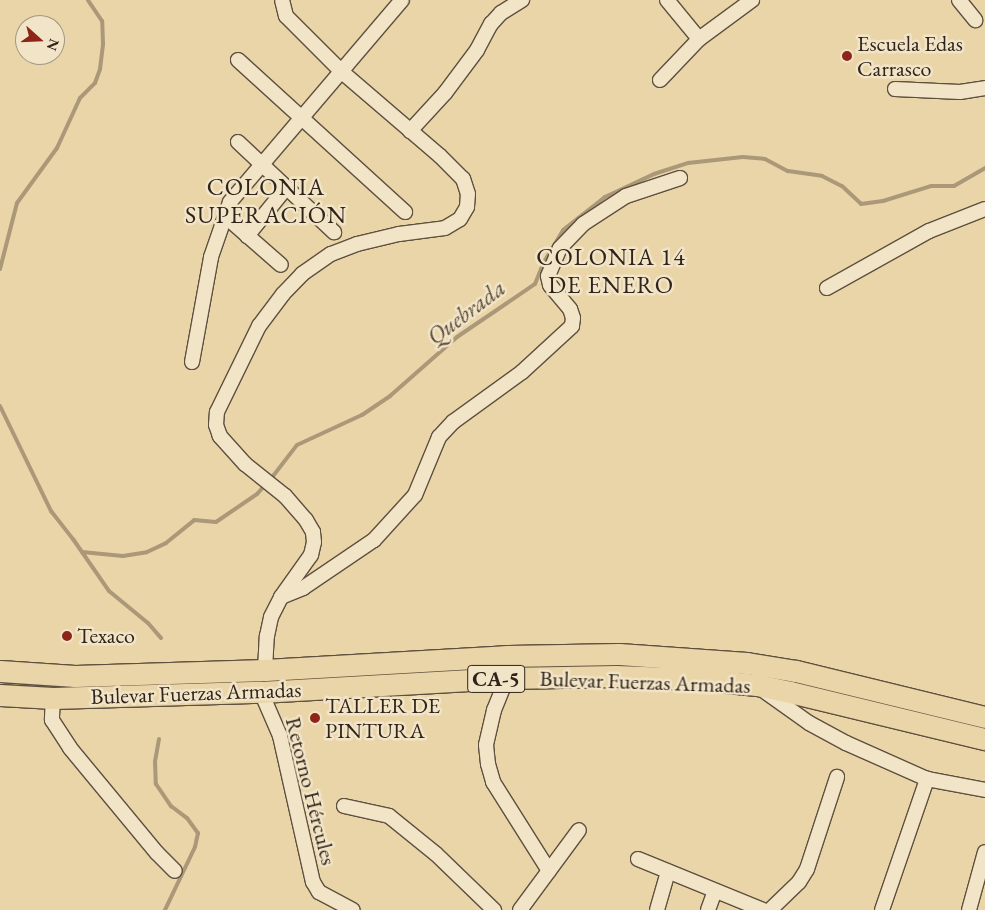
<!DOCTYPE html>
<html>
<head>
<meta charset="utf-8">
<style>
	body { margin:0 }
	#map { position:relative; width:985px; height:910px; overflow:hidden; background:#ead5a9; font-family:"EB Garamond",serif }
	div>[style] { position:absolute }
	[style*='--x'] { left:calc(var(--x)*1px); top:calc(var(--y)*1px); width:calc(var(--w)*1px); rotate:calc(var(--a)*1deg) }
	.stream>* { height:4px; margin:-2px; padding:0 2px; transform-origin:2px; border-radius:2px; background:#aa9878 }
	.roads { filter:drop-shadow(1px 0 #5e503e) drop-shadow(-1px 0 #5e503e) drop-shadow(0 1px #5e503e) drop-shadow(0 -1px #5e503e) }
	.minor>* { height:14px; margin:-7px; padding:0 7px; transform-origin:7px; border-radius:7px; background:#f1e4c7 }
	.highway>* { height:21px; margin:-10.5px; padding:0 10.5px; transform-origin:10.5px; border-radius:10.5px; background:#ead5a9 }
	.dots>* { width:14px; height:14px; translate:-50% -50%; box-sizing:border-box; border:2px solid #f1e4c7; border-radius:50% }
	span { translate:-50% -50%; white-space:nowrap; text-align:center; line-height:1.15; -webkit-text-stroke:5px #f1e4c7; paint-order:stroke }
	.shield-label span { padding:1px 4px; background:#f1e4c7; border:1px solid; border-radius:4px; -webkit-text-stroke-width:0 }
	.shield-label { font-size:21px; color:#2f231a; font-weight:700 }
	.poi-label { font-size:22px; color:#2f231a }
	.left { translate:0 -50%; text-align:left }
	.street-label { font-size:22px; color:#2f231a }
	.neighbourhood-label { font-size:24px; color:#2f231a; letter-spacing:1px }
	.water-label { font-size:24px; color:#5a4c3b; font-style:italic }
	.north { position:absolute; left:15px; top:15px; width:50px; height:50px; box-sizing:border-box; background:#f1e4c7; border:1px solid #a39782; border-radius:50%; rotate:110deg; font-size:14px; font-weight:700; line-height:20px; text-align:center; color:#2f231a }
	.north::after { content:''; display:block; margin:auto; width:18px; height:22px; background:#8f2418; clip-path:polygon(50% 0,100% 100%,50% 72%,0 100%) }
</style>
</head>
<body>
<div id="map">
	<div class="stream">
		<div style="--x:0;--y:269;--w:68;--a:-75.6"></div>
		<div style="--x:17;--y:203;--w:68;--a:-54"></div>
		<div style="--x:57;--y:148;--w:55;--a:-65.3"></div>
		<div style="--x:80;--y:98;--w:21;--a:-45"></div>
		<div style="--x:95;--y:83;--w:15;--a:-70"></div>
		<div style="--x:100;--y:69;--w:25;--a:-83"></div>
		<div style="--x:103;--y:44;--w:23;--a:-92"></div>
		<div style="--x:102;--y:21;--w:25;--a:-124"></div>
		<div style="--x:0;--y:406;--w:117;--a:64.1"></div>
		<div style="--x:51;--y:511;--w:36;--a:52"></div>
		<div style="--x:73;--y:539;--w:63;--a:55.3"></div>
		<div style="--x:109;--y:591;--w:50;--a:39.4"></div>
		<div style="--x:148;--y:623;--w:20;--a:49"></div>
		<div style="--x:270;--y:480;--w:44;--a:-52.4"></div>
		<div style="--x:297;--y:445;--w:72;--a:-24.8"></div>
		<div style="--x:362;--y:415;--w:34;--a:-34"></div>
		<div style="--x:390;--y:396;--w:89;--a:-41.4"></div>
		<div style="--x:457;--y:337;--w:94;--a:-34.2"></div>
		<div style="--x:535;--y:284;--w:24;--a:-68"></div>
		<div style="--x:544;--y:262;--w:37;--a:-59"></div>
		<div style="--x:563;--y:230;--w:53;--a:-38.2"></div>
		<div style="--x:605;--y:197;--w:54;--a:-25.1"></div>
		<div style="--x:654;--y:174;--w:36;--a:-18"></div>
		<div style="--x:688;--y:163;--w:55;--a:-6.2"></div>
		<div style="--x:743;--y:157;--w:22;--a:5"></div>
		<div style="--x:765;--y:159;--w:26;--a:28"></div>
		<div style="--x:788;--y:171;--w:34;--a:8"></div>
		<div style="--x:822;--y:176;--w:22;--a:27"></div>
		<div style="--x:842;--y:186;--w:26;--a:43"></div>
		<div style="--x:861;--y:204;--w:22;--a:-8"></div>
		<div style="--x:883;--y:201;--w:50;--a:-17.4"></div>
		<div style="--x:931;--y:186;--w:23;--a:0"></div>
		<div style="--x:954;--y:186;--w:36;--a:-30"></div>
		<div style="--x:82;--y:552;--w:41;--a:5.6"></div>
		<div style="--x:123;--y:556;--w:24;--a:-9"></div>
		<div style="--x:147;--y:552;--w:21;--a:-25"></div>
		<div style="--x:166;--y:543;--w:36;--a:-39"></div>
		<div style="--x:194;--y:520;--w:22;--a:5"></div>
		<div style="--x:216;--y:522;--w:50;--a:-34.3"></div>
		<div style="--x:257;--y:494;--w:12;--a:-48"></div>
		<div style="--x:159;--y:739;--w:22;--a:100"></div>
		<div style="--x:155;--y:761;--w:23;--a:88"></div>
		<div style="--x:156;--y:784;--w:27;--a:56"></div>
		<div style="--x:171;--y:806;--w:20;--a:37"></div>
		<div style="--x:187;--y:818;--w:19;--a:54"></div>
		<div style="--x:198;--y:833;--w:14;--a:102"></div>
		<div style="--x:195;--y:847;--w:70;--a:115.5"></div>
	</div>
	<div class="roads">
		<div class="minor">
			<div style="--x:667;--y:0;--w:50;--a:50.6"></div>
			<div style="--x:959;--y:0;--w:26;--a:51"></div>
			<div style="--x:238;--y:60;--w:226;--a:42.3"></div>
			<div style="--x:660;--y:80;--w:57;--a:-46.4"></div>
			<div style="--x:699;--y:39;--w:66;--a:-36.3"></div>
			<div style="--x:895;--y:89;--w:65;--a:2.6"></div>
			<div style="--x:960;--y:92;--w:25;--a:-9"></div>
			<div style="--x:410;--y:131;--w:52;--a:-47.4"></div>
			<div style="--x:445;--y:93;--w:54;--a:-53.3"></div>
			<div style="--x:477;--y:50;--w:30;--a:-62"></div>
			<div style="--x:491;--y:24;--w:15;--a:-48"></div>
			<div style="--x:501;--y:13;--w:25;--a:-32"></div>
			<div style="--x:238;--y:142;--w:132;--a:43.2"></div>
			<div style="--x:225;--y:216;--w:74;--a:41.2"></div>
			<div style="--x:247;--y:236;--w:62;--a:-50.9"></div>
			<div style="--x:827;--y:288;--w:117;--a:-29.2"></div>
			<div style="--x:929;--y:231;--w:60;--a:-21.4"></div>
			<div style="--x:192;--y:362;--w:107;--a:-79.7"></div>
			<div style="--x:211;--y:257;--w:58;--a:-70.9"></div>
			<div style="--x:230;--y:202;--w:265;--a:-49.6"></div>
			<div style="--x:281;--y:597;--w:24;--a:-22"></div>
			<div style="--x:303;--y:588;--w:86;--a:-34.1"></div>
			<div style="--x:374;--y:540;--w:61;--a:-47.7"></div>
			<div style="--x:415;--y:495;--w:63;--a:-67.5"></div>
			<div style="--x:439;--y:437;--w:21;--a:-47"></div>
			<div style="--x:453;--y:422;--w:85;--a:-35.9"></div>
			<div style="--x:522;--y:372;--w:68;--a:-42.6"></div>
			<div style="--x:572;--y:326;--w:8;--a:-83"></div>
			<div style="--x:573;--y:318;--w:9;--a:-108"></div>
			<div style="--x:570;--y:309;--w:31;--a:-130"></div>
			<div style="--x:550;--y:285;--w:9;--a:-103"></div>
			<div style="--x:548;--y:276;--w:30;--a:-67"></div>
			<div style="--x:560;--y:248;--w:33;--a:-46"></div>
			<div style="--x:583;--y:224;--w:51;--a:-33.1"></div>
			<div style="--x:626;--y:196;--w:57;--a:-18.4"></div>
			<div style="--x:265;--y:670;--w:34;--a:-87"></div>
			<div style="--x:267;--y:636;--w:19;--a:-78"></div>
			<div style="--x:271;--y:617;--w:22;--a:-63"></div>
			<div style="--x:281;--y:597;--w:52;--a:-54.5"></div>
			<div style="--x:311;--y:555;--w:13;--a:-77"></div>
			<div style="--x:314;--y:542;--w:10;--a:-96"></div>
			<div style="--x:313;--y:532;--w:14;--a:-120"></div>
			<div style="--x:306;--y:520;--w:32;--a:-131"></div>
			<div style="--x:285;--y:496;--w:51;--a:-141.3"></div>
			<div style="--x:245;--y:464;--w:38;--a:-132"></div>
			<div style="--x:220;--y:436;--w:12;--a:-110"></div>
			<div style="--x:216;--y:425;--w:13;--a:-86"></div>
			<div style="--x:217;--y:412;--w:96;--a:-64"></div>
			<div style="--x:259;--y:326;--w:40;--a:-53"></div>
			<div style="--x:283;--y:294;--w:28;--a:-46"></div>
			<div style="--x:302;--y:274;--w:35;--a:-35"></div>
			<div style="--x:331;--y:254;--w:28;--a:-21"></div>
			<div style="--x:357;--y:244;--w:43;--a:-13.4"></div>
			<div style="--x:399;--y:234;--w:46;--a:-7.4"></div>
			<div style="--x:445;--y:228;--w:17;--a:-31"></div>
			<div style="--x:460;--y:219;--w:14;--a:-60"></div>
			<div style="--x:467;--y:207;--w:13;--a:-86"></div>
			<div style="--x:468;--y:194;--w:16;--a:-108"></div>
			<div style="--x:463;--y:179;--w:33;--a:-135"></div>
			<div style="--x:440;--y:156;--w:130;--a:-139.4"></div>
			<div style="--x:341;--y:71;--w:78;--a:-135"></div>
			<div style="--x:286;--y:16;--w:16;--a:-104"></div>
			<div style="--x:507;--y:678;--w:35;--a:112"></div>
			<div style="--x:494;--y:710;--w:36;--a:103"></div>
			<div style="--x:486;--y:745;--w:19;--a:84"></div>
			<div style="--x:488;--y:764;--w:19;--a:74"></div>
			<div style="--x:493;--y:782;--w:105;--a:57.8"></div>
			<div style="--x:760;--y:688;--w:60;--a:35.5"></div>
			<div style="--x:809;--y:723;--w:42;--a:28.4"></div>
			<div style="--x:846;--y:743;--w:89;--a:24"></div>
			<div style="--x:927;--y:779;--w:59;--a:10.7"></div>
			<div style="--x:261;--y:692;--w:48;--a:66.6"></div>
			<div style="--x:280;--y:736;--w:150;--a:77.3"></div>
			<div style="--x:313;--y:882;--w:12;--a:59"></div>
			<div style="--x:319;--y:892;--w:38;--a:28"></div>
			<div style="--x:53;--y:698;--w:22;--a:93"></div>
			<div style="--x:52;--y:720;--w:33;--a:57"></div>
			<div style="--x:70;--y:748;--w:136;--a:50.4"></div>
			<div style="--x:157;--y:853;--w:25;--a:45"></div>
			<div style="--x:344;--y:806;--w:46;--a:12.5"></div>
			<div style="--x:389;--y:816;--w:60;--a:39"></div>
			<div style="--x:436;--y:854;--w:81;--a:44"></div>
			<div style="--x:638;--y:859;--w:135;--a:22.2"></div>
			<div style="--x:520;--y:910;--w:99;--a:-53.6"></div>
			<div style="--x:657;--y:910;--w:40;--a:-74"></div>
			<div style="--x:708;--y:910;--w:20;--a:-70"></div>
			<div style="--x:770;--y:910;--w:40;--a:-44"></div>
			<div style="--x:799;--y:882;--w:15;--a:-58"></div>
			<div style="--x:807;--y:869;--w:97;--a:-71.9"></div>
			<div style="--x:882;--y:910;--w:139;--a:-71"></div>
			<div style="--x:969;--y:910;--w:60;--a:-74.6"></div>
		</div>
		<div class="highway">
			<div style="--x:0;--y:671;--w:75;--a:3.8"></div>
			<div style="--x:75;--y:676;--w:190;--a:-1.8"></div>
			<div style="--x:265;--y:670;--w:243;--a:-3.3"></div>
			<div style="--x:508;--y:656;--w:111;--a:-1"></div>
			<div style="--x:619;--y:654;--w:128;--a:4"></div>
			<div style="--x:747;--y:663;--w:50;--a:9.3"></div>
			<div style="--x:796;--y:671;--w:195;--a:13.7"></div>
			<div style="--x:0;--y:695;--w:53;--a:3.2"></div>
			<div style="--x:53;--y:698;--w:208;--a:-1.7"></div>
			<div style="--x:261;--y:692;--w:246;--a:-3.3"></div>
			<div style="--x:507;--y:678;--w:109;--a:-1.1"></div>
			<div style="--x:616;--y:676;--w:80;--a:2.1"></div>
			<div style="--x:696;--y:679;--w:61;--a:5.6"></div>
			<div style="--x:757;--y:685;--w:34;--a:12"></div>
			<div style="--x:790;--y:692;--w:201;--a:13.6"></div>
		</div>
	</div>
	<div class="dots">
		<div style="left:847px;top:56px;background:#8f2418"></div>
		<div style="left:67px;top:636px;background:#8f2418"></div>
		<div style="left:315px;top:718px;background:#8f2418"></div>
	</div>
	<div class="shield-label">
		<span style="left:496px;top:679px">CA-5</span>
	</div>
	<div class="poi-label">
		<span class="left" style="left:857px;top:56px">Escuela Edas<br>Carrasco</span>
		<span class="left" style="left:77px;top:636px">Texaco</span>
		<span class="left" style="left:325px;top:718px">TALLER DE<br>PINTURA</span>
	</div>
	<div class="street-label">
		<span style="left:645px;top:682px;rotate:2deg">Bulevar Fuerzas Armadas</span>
		<span style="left:196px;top:693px;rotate:-2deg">Bulevar Fuerzas Armadas</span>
		<span style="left:311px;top:791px;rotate:76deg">Retorno Hércules</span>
	</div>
	<div class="neighbourhood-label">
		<span style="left:266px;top:201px">COLONIA<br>SUPERACIÓN</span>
		<span style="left:611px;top:271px">COLONIA 14<br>DE ENERO</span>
	</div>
	<div class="water-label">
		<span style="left:466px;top:312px;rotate:-37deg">Quebrada</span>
	</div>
	<div class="north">N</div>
</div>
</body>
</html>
